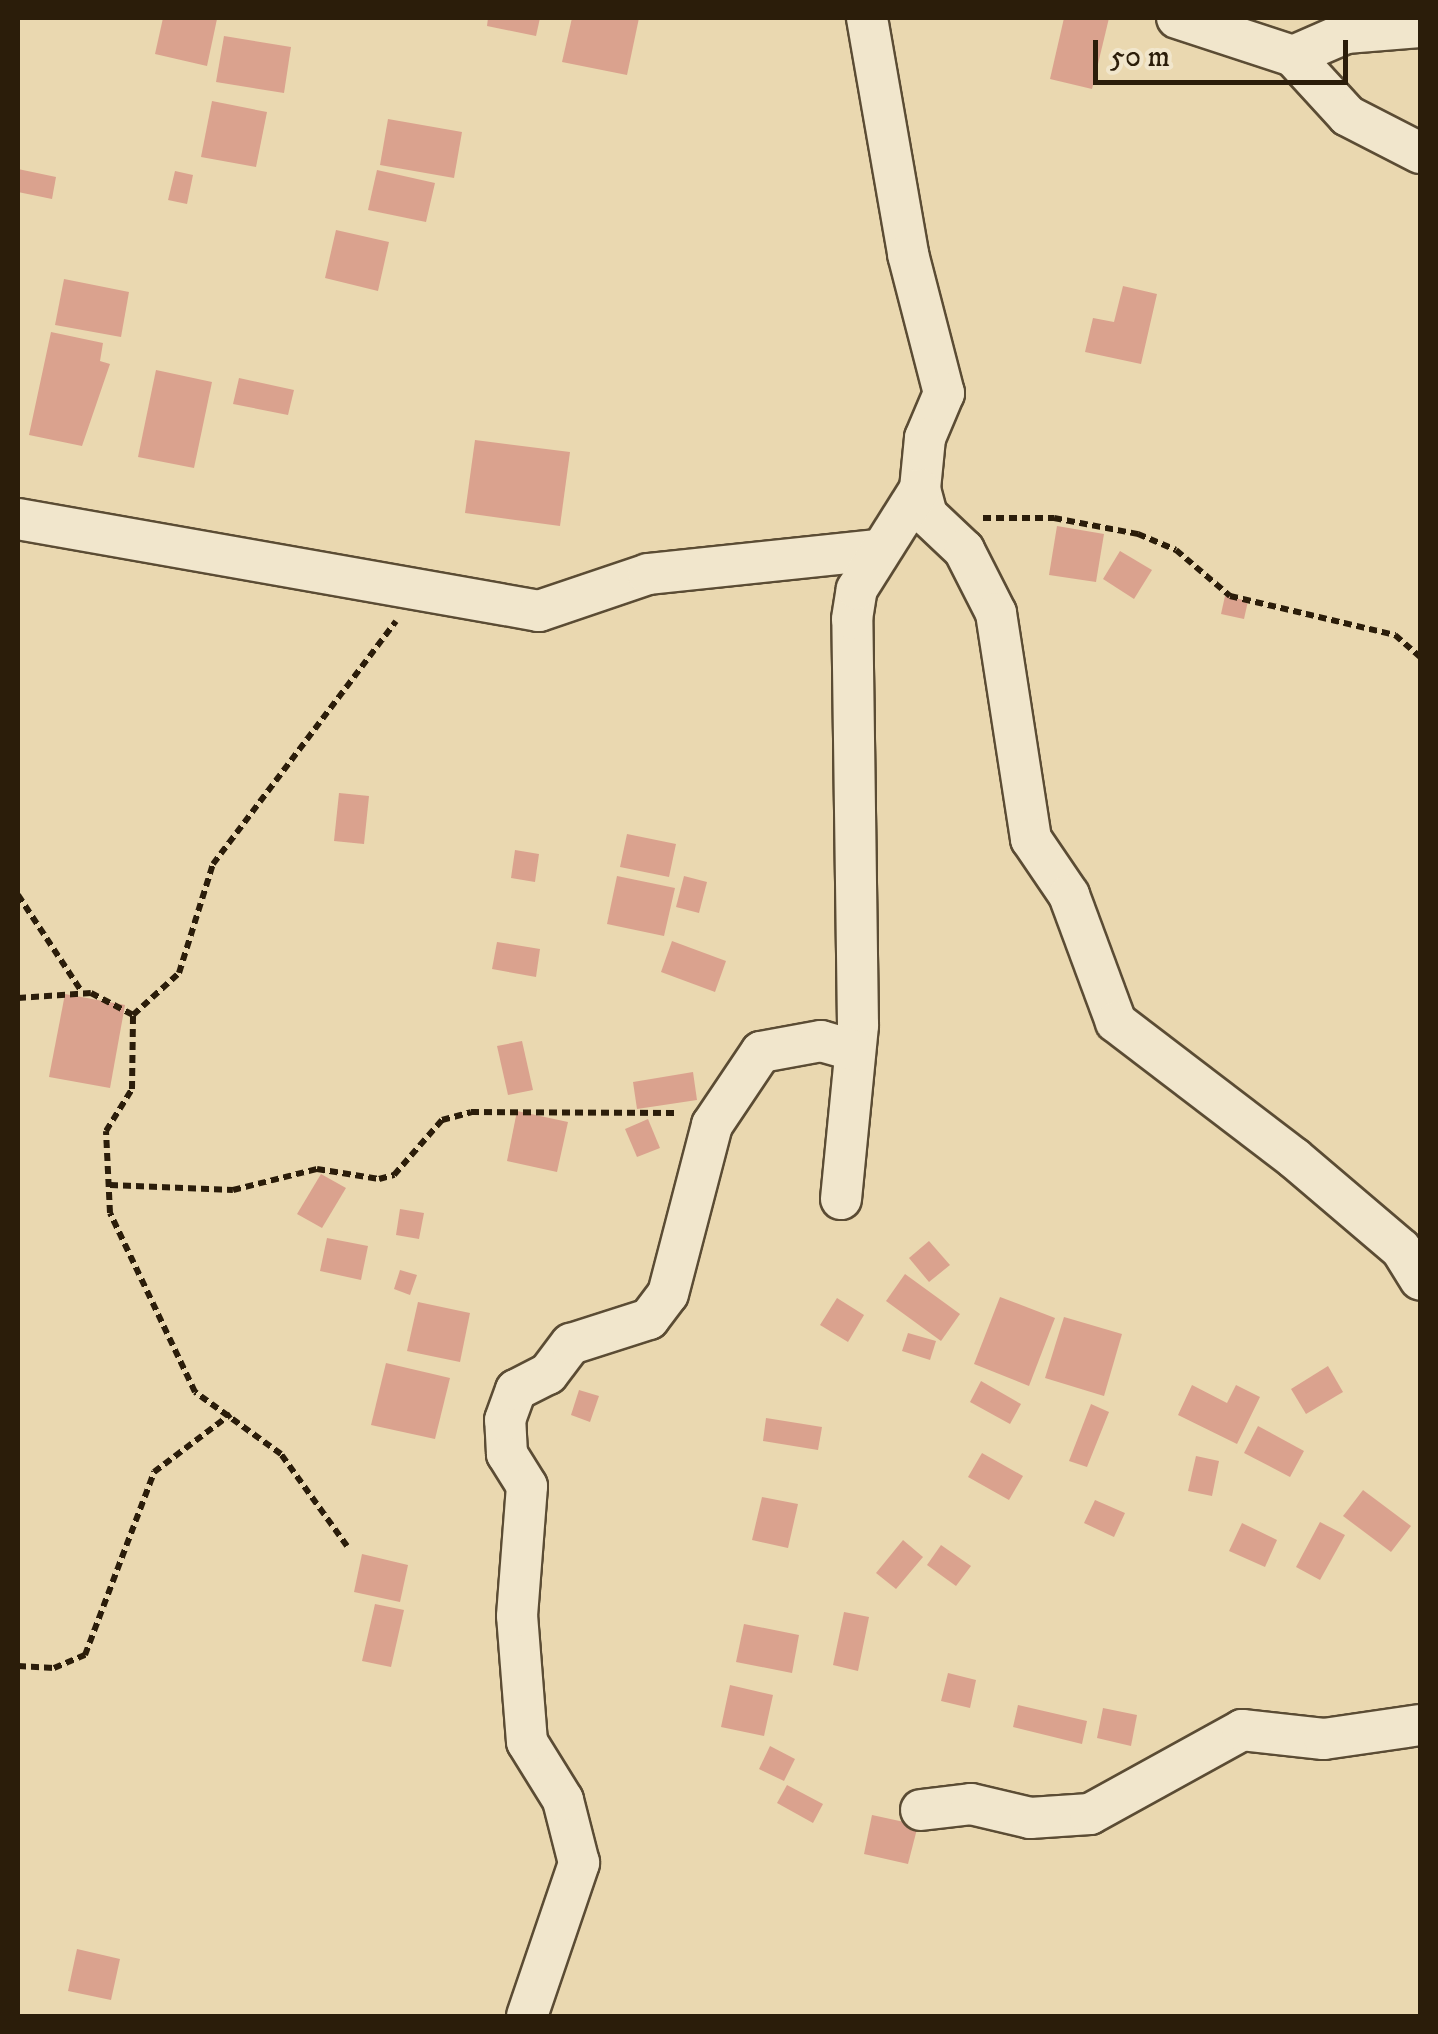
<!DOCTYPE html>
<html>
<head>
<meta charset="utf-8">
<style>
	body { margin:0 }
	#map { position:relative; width:1438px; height:2034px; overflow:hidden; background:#ead8b0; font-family:"IM FELL DW Pica",serif }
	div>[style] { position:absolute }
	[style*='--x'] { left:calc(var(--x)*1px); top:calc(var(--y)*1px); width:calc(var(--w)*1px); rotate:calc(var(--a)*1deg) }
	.building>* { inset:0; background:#daa28e }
	.path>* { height:6px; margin-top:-3px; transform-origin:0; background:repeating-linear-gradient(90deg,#2b1d0a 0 8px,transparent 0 13px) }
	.roads { filter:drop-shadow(2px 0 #5b4c34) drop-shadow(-2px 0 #5b4c34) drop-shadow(0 2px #5b4c34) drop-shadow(0 -2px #5b4c34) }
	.minor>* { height:40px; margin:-20px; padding:0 20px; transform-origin:20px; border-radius:20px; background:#f1e6cc }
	span { translate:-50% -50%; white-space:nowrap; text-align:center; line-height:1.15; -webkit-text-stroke:8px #f1e6cc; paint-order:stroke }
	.frame { position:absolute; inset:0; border:20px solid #2b1d0a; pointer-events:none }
	.scale { position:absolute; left:1093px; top:40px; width:255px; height:45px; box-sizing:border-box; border:5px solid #2b1d0a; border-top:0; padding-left:12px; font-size:30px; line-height:35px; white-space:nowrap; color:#2b1d0a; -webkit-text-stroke:8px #f1e6cc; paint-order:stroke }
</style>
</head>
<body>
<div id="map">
	<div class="building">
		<div style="clip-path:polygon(163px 18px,217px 19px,207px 66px,155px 54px)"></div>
		<div style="clip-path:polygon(488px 18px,540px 18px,536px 36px,487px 26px)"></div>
		<div style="clip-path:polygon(572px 18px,639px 18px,627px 75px,562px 62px)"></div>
		<div style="clip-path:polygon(1064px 18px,1109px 18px,1092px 89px,1050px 79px)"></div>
		<div style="clip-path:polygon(224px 36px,291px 47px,284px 93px,216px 82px)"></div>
		<div style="clip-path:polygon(212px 101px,267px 112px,256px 167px,201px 157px)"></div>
		<div style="clip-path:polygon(388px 119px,462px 132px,454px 178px,380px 165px)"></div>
		<div style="clip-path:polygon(18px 169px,56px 177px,52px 199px,18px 192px)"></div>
		<div style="clip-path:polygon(377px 170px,435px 183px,426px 222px,368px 210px)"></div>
		<div style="clip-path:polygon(175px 171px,193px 175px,187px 204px,168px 200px)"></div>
		<div style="clip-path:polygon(336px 230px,389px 242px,378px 291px,325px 278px)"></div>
		<div style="clip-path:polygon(64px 279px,129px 292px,121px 337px,55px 325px)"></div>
		<div style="clip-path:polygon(1123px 286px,1157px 294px,1141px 364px,1085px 352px,1093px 318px,1114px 322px)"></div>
		<div style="clip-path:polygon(51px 332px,103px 343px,100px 361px,110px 364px,82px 446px,29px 435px)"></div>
		<div style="clip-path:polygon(156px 370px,212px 382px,194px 468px,138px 457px)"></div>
		<div style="clip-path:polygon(239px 378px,294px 390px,288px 415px,233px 404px)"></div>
		<div style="clip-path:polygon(475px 440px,570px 452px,560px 526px,465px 513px)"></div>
		<div style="clip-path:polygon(1057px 526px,1104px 534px,1096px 582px,1049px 575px)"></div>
		<div style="clip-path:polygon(1120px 551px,1152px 570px,1134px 599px,1103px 579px)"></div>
		<div style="clip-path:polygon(1225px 596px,1248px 601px,1244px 619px,1221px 614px)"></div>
		<div style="clip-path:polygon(339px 793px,369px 796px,364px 844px,334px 841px)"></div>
		<div style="clip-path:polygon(627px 834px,676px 844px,669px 877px,620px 867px)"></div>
		<div style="clip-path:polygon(515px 850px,539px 854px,535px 882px,511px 878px)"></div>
		<div style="clip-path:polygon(617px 876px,675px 888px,664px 936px,607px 924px)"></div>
		<div style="clip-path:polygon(684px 876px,707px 882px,699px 913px,676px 907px)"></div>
		<div style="clip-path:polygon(672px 941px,726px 961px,715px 992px,661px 972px)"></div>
		<div style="clip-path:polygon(497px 942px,540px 949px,536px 977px,492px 969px)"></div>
		<div style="clip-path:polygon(65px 994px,125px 1005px,110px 1088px,49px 1077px)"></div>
		<div style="clip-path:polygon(522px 1041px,533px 1090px,508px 1095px,497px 1046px)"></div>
		<div style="clip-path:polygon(693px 1072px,697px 1100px,637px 1109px,633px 1082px)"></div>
		<div style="clip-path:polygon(517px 1111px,568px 1122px,557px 1172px,507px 1161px)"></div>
		<div style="clip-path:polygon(648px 1119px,660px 1148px,637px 1157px,625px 1129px)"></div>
		<div style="clip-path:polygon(321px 1174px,346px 1188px,322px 1228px,297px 1214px)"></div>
		<div style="clip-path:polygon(400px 1209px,424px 1213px,419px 1239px,396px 1235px)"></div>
		<div style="clip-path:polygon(327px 1238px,368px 1246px,361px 1280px,320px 1271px)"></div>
		<div style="clip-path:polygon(929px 1241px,950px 1265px,929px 1282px,909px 1258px)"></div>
		<div style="clip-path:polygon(400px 1270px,417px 1275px,410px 1295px,394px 1289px)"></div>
		<div style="clip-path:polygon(905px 1274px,960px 1314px,941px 1341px,886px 1301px)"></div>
		<div style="clip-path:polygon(1000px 1297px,1055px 1318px,1029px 1386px,974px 1364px)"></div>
		<div style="clip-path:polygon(837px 1298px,864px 1315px,848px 1342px,820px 1325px)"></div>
		<div style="clip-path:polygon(418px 1302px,470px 1313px,460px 1362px,407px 1351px)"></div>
		<div style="clip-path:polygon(1064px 1317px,1122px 1334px,1104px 1396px,1045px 1378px)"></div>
		<div style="clip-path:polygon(908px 1333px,936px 1341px,930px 1360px,902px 1351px)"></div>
		<div style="clip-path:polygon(386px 1363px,450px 1378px,435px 1439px,371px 1425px)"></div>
		<div style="clip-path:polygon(1328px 1366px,1343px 1392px,1306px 1414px,1291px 1389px)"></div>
		<div style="clip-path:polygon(981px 1381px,1021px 1404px,1010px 1424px,970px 1402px)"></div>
		<div style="clip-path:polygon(1192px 1385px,1227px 1403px,1236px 1385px,1260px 1397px,1237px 1444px,1178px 1415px)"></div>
		<div style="clip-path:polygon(579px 1390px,599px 1396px,590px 1422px,571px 1415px)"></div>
		<div style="clip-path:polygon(1091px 1404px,1109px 1412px,1087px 1467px,1069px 1461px)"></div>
		<div style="clip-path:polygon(766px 1418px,822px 1427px,818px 1450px,763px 1441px)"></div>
		<div style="clip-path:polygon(1258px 1426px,1304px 1451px,1290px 1477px,1244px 1453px)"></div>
		<div style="clip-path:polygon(982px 1453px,1023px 1476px,1009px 1500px,968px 1477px)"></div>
		<div style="clip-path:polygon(1196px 1456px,1219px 1461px,1212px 1496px,1188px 1491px)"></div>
		<div style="clip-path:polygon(1363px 1490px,1411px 1526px,1391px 1552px,1343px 1516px)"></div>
		<div style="clip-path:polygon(762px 1497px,798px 1504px,788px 1548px,752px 1540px)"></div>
		<div style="clip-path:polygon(1095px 1500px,1125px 1513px,1114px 1537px,1084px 1523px)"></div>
		<div style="clip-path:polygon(1320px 1522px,1345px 1535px,1320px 1580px,1296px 1567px)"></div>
		<div style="clip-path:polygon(1242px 1523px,1277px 1540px,1265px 1567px,1229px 1551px)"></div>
		<div style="clip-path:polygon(903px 1540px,923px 1557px,896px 1589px,876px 1573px)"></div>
		<div style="clip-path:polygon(941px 1545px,971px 1566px,956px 1586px,927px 1565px)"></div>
		<div style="clip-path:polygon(362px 1554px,408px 1565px,400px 1602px,354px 1592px)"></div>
		<div style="clip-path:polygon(375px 1604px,404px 1610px,391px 1667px,362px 1661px)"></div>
		<div style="clip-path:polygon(844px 1612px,869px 1617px,858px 1671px,833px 1665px)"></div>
		<div style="clip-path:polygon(744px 1624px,799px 1635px,792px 1673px,736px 1662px)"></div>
		<div style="clip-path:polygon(948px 1673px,976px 1680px,970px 1708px,941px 1701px)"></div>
		<div style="clip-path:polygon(730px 1685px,773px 1695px,764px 1736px,721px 1727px)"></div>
		<div style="clip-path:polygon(1018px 1705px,1087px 1721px,1082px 1744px,1013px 1727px)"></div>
		<div style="clip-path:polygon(1103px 1708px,1137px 1715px,1131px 1746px,1097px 1738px)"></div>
		<div style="clip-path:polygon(770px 1746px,795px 1759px,784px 1781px,759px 1769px)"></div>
		<div style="clip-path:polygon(787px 1785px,823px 1804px,813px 1823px,777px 1803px)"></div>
		<div style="clip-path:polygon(872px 1815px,918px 1825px,908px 1864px,864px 1854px)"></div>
		<div style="clip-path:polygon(77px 1949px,120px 1959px,111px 2000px,68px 1991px)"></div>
	</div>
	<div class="path">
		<div style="--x:983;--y:518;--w:71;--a:0"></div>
		<div style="--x:1054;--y:518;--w:86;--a:10.8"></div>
		<div style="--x:1138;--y:534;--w:41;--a:22.8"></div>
		<div style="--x:1176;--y:550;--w:71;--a:40.4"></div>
		<div style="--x:1230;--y:596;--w:170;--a:13.3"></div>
		<div style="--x:1395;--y:635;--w:33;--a:41"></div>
		<div style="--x:18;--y:895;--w:116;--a:56.6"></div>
		<div style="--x:18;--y:998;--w:73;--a:-3.9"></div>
		<div style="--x:91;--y:993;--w:47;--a:27.6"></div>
		<div style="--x:110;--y:1185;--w:123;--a:2.3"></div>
		<div style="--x:233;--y:1190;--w:87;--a:-14"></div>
		<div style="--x:317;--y:1169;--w:63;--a:9.2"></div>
		<div style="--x:379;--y:1179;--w:16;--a:-15"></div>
		<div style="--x:394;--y:1175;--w:73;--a:-48.9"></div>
		<div style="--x:442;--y:1120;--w:30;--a:-15"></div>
		<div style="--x:471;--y:1112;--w:206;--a:0.3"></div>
		<div style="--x:347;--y:1546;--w:113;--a:-125.7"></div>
		<div style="--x:281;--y:1454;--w:106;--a:-144.2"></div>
		<div style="--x:195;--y:1392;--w:198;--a:-115.4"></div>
		<div style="--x:110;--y:1213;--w:82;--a:-92.8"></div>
		<div style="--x:106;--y:1131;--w:49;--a:-58.2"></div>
		<div style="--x:132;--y:1089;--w:74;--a:-89.2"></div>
		<div style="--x:133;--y:1015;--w:62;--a:-42.4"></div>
		<div style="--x:179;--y:973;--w:114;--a:-72.7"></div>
		<div style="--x:213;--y:864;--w:304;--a:-53"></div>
		<div style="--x:18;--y:1666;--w:36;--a:3"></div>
		<div style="--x:54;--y:1668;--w:34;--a:-23"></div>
		<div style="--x:85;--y:1655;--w:196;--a:-69.3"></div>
		<div style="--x:154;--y:1472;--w:96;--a:-37"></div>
	</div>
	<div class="roads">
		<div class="minor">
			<div style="--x:867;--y:18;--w:240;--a:80.1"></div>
			<div style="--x:908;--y:254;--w:144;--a:75.5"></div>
			<div style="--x:944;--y:393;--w:49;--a:112.9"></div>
			<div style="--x:925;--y:438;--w:51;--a:95.6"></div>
			<div style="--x:920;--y:489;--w:27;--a:75"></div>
			<div style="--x:927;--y:515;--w:51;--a:43.4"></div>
			<div style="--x:964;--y:550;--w:71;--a:63.1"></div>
			<div style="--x:996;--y:613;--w:229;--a:81.2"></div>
			<div style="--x:1031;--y:839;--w:68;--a:55.8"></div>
			<div style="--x:1069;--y:895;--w:135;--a:69.7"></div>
			<div style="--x:1116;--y:1022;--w:224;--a:37.4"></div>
			<div style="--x:1294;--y:1158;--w:140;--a:40.4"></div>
			<div style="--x:1401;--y:1249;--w:36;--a:58"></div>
			<div style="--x:1177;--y:18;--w:122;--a:18.1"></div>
			<div style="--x:1293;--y:56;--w:81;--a:47.5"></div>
			<div style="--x:1348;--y:116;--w:81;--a:27.2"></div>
			<div style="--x:1293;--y:56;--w:58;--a:-23.5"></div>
			<div style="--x:1346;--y:33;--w:74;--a:-4.6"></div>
			<div style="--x:18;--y:519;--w:529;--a:10.01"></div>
			<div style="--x:539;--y:611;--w:115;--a:-18.7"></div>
			<div style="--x:648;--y:574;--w:230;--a:-6"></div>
			<div style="--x:841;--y:1199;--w:175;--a:-84.4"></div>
			<div style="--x:858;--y:1025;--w:406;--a:-90.8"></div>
			<div style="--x:852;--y:619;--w:30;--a:-81"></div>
			<div style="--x:857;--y:589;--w:118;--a:-57.8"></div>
			<div style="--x:921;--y:1810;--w:50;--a:-6.8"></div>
			<div style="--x:971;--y:1804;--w:61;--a:13.3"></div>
			<div style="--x:1030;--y:1818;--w:60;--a:-3.8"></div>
			<div style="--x:1090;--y:1814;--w:174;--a:-28.9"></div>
			<div style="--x:1242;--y:1730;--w:82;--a:6.3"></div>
			<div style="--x:1324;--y:1739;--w:97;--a:-8.3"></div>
			<div style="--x:527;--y:2016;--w:162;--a:-71.2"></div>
			<div style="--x:579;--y:1863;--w:65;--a:-104.3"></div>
			<div style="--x:563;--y:1800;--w:68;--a:-121.8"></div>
			<div style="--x:527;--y:1742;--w:126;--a:-94.5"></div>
			<div style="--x:517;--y:1616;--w:130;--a:-85.6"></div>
			<div style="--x:527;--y:1486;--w:38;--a:-122"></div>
			<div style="--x:507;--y:1454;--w:34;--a:-93"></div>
			<div style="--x:505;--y:1420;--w:32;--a:-70"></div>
			<div style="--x:516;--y:1390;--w:36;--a:-27"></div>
			<div style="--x:548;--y:1374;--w:38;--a:-53"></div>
			<div style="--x:571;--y:1344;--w:82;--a:-17.8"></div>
			<div style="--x:649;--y:1319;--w:31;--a:-53"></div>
			<div style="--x:668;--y:1294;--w:175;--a:-75.4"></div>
			<div style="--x:712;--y:1125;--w:88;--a:-56.1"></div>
			<div style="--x:761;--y:1052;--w:61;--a:-10.4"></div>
			<div style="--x:821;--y:1041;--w:35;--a:16"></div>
		</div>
	</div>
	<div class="frame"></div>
	<div class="scale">50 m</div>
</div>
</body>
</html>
